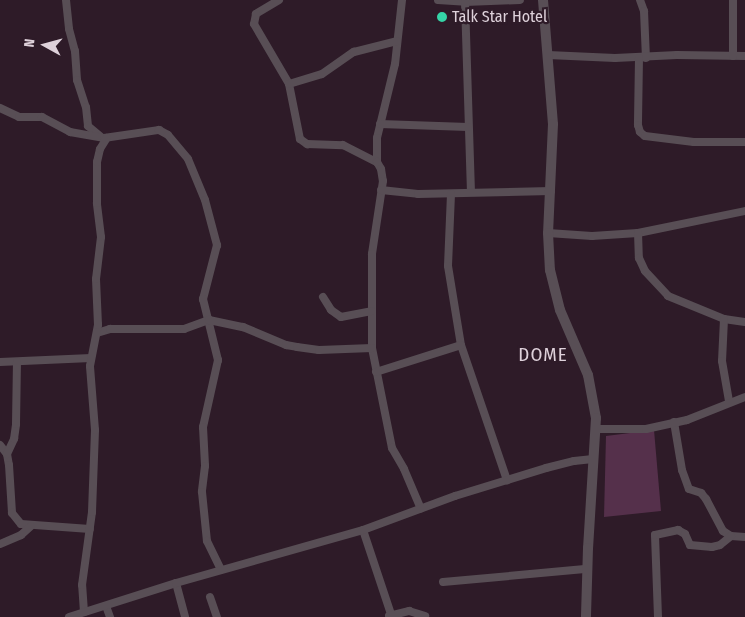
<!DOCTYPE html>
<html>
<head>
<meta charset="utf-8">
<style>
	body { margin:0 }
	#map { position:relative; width:745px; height:617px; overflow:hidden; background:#2e1b28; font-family:"Fira Sans Condensed",sans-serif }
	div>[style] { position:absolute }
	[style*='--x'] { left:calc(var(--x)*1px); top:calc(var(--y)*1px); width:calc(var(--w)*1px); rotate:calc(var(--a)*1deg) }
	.green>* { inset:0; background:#55304b }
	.minor>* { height:8px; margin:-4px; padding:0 4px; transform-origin:4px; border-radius:4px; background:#584e55 }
	.tertiary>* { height:10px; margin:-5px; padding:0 5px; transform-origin:5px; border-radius:5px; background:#584e55 }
	.dots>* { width:14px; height:14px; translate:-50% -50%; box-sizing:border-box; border:2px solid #2e1b28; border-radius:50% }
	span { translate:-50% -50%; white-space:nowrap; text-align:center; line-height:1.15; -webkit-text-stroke:4.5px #2e1b28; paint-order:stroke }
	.poi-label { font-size:16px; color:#ded1da }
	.left { translate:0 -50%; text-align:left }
	.quarter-label { font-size:19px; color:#ded1da; letter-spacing:1px }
	.north { position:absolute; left:20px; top:20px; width:50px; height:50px; -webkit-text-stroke:4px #2e1b28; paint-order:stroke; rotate:277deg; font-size:14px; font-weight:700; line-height:20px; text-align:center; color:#ded1da }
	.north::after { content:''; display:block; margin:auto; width:18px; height:22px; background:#ded1da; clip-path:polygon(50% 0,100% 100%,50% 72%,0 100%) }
</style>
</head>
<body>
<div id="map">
	<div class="green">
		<div style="clip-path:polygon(654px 430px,661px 511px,604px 517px,606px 436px)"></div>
	</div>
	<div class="minor">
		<div style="--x:66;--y:0;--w:29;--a:84"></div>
		<div style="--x:69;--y:29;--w:23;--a:75"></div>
		<div style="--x:75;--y:51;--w:29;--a:86"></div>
		<div style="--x:77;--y:80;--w:28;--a:72"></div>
		<div style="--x:86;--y:107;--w:19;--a:84"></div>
		<div style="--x:88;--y:126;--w:16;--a:40"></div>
		<div style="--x:279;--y:0;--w:27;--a:149"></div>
		<div style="--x:256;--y:14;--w:10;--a:101"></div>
		<div style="--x:254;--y:24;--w:69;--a:59.7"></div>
		<div style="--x:289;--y:84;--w:56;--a:78.7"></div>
		<div style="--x:300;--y:139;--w:9;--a:36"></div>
		<div style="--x:307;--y:144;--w:36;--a:2"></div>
		<div style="--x:343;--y:145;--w:38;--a:27"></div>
		<div style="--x:402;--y:0;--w:64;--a:96.2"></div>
		<div style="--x:395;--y:64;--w:76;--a:103.7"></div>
		<div style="--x:377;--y:138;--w:24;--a:90"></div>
		<div style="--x:377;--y:162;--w:8;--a:60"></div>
		<div style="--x:381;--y:169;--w:12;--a:81"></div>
		<div style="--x:383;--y:181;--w:74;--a:98.6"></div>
		<div style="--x:372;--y:254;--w:94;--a:90"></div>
		<div style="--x:372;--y:348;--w:102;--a:78.7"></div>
		<div style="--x:392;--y:448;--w:24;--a:60"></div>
		<div style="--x:404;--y:469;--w:43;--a:67"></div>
		<div style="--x:438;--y:0;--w:27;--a:4"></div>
		<div style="--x:465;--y:2;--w:55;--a:-2.1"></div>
		<div style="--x:640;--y:0;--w:12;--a:70"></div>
		<div style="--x:644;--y:11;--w:47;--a:87.6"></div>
		<div style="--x:465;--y:2;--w:190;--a:88.2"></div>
		<div style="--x:548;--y:55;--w:67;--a:2.6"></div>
		<div style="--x:615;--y:58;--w:62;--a:-2.8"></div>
		<div style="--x:677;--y:55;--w:68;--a:0.8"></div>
		<div style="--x:733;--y:56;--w:56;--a:-90"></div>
		<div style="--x:639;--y:58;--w:67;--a:90.9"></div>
		<div style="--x:638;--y:125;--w:7;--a:74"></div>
		<div style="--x:640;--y:132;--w:6;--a:39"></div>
		<div style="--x:645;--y:136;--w:49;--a:7"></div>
		<div style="--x:694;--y:142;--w:51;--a:0"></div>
		<div style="--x:289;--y:84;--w:34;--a:-17"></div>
		<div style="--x:322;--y:74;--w:39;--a:-35"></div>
		<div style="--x:354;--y:52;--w:44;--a:-14.3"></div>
		<div style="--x:0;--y:108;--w:21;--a:25"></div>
		<div style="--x:19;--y:117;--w:23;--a:0"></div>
		<div style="--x:42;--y:117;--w:32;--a:28"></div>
		<div style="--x:70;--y:132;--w:35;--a:10"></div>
		<div style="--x:104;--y:138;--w:56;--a:-8.3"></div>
		<div style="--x:159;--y:130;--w:10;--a:29"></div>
		<div style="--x:168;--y:135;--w:31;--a:50"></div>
		<div style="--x:188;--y:159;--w:44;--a:67.5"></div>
		<div style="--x:205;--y:200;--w:47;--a:75.1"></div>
		<div style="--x:217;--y:245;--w:56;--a:104.5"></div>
		<div style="--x:203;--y:299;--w:63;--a:76.2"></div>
		<div style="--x:218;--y:360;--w:69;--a:102.6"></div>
		<div style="--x:203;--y:427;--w:39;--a:87"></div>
		<div style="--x:205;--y:466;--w:26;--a:97"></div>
		<div style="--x:202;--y:492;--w:49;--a:84.2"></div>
		<div style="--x:207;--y:541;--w:32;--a:64"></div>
		<div style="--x:380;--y:124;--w:88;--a:2"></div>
		<div style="--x:381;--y:190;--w:37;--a:6"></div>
		<div style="--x:418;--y:194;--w:133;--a:-1.3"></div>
		<div style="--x:451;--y:194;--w:72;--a:92.4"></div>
		<div style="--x:448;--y:266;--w:80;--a:80.7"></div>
		<div style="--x:461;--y:345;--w:143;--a:71.2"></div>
		<div style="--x:548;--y:233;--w:44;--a:3.9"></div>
		<div style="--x:592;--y:236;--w:46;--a:-3.7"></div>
		<div style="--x:638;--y:233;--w:109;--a:-11.6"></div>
		<div style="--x:638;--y:233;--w:25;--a:88"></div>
		<div style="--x:639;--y:258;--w:14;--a:65"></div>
		<div style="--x:645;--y:271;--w:34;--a:47"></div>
		<div style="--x:668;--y:296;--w:61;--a:22.3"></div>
		<div style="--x:724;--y:319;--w:21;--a:8"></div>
		<div style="--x:323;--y:297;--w:15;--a:58"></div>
		<div style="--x:331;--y:310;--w:12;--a:35"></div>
		<div style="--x:341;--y:317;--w:31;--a:-11"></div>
		<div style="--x:724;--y:319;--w:42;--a:92.7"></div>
		<div style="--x:722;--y:361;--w:41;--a:80.1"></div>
		<div style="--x:97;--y:333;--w:14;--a:-17"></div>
		<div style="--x:110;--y:329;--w:74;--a:0"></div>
		<div style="--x:184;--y:329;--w:27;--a:-20"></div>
		<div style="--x:209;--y:320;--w:35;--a:12"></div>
		<div style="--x:243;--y:327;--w:47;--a:22.7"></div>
		<div style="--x:286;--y:345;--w:11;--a:10"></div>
		<div style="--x:297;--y:347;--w:22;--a:8"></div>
		<div style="--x:319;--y:350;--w:53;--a:-2.2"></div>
		<div style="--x:0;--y:362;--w:91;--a:-2.5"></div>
		<div style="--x:376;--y:372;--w:89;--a:-17.6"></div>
		<div style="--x:674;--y:422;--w:49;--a:80.5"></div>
		<div style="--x:682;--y:470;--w:20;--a:70"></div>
		<div style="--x:689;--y:489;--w:13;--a:18"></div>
		<div style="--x:701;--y:493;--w:8;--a:50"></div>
		<div style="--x:706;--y:499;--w:36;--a:62"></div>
		<div style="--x:723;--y:531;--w:9;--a:32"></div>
		<div style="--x:731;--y:536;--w:14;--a:4"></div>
		<div style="--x:596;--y:429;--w:50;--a:0"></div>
		<div style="--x:646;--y:429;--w:42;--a:-12.4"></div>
		<div style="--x:687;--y:420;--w:62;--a:-21.6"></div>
		<div style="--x:0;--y:445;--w:11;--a:52"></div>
		<div style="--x:7;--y:454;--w:11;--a:80"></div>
		<div style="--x:9;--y:465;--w:48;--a:86.4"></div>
		<div style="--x:12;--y:513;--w:14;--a:51"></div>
		<div style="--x:21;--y:524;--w:69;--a:4.1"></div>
		<div style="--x:7;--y:454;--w:17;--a:-65"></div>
		<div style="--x:14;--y:439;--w:15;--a:-82"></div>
		<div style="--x:16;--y:424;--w:62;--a:-89.1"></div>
		<div style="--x:363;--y:530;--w:92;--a:71.6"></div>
		<div style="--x:0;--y:544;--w:23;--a:-23"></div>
		<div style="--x:21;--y:535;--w:13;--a:-42"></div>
		<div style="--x:443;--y:582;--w:145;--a:-5.2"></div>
		<div style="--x:176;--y:583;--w:35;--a:75"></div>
		<div style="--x:210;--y:597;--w:21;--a:71"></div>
		<div style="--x:106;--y:606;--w:12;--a:70"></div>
		<div style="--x:84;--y:612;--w:27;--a:-94"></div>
		<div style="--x:82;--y:585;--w:74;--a:-82.2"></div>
		<div style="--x:92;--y:512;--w:82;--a:-87.9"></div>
		<div style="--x:95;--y:430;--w:64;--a:-94.5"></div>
		<div style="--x:90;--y:366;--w:42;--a:-79"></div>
		<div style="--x:98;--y:325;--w:46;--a:-92.5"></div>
		<div style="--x:96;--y:279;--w:42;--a:-83.2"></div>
		<div style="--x:101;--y:237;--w:34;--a:-97"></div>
		<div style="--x:97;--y:203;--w:41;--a:-90"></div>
		<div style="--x:97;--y:162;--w:13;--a:-77"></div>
		<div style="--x:100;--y:149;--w:13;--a:-58"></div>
		<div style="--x:389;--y:616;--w:21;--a:-14"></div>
		<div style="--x:409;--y:611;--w:17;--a:17"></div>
		<div style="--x:69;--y:617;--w:112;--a:-17.6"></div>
		<div style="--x:176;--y:583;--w:194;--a:-15.8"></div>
		<div style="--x:363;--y:530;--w:98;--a:-20.3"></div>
		<div style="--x:455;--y:496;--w:95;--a:-17.1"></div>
		<div style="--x:546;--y:468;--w:29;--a:-14"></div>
		<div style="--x:574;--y:461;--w:19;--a:-6"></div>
		<div style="--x:658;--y:617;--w:82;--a:-92.1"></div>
		<div style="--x:655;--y:535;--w:24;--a:-12"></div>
		<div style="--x:678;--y:530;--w:8;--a:30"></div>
		<div style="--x:685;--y:534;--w:12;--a:66"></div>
		<div style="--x:690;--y:545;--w:22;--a:5"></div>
		<div style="--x:712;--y:547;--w:8;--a:-14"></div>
		<div style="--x:720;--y:545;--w:14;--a:-39"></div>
	</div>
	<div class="tertiary">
		<div style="--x:543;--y:0;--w:124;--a:85.4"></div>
		<div style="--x:553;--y:124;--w:109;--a:92.6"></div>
		<div style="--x:548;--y:233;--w:37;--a:87"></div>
		<div style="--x:550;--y:270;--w:41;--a:76"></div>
		<div style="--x:560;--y:310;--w:71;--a:66.7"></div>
		<div style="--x:588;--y:375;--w:44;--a:79.5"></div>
		<div style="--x:596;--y:418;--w:130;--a:93.5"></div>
		<div style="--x:588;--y:548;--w:69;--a:91.7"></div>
	</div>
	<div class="dots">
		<div style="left:442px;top:17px;background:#35d4a7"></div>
	</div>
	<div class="poi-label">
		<span class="left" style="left:452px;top:17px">Talk Star Hotel</span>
	</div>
	<div class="quarter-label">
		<span style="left:543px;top:355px">DOME</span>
	</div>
	<div class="north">N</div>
</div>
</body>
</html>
